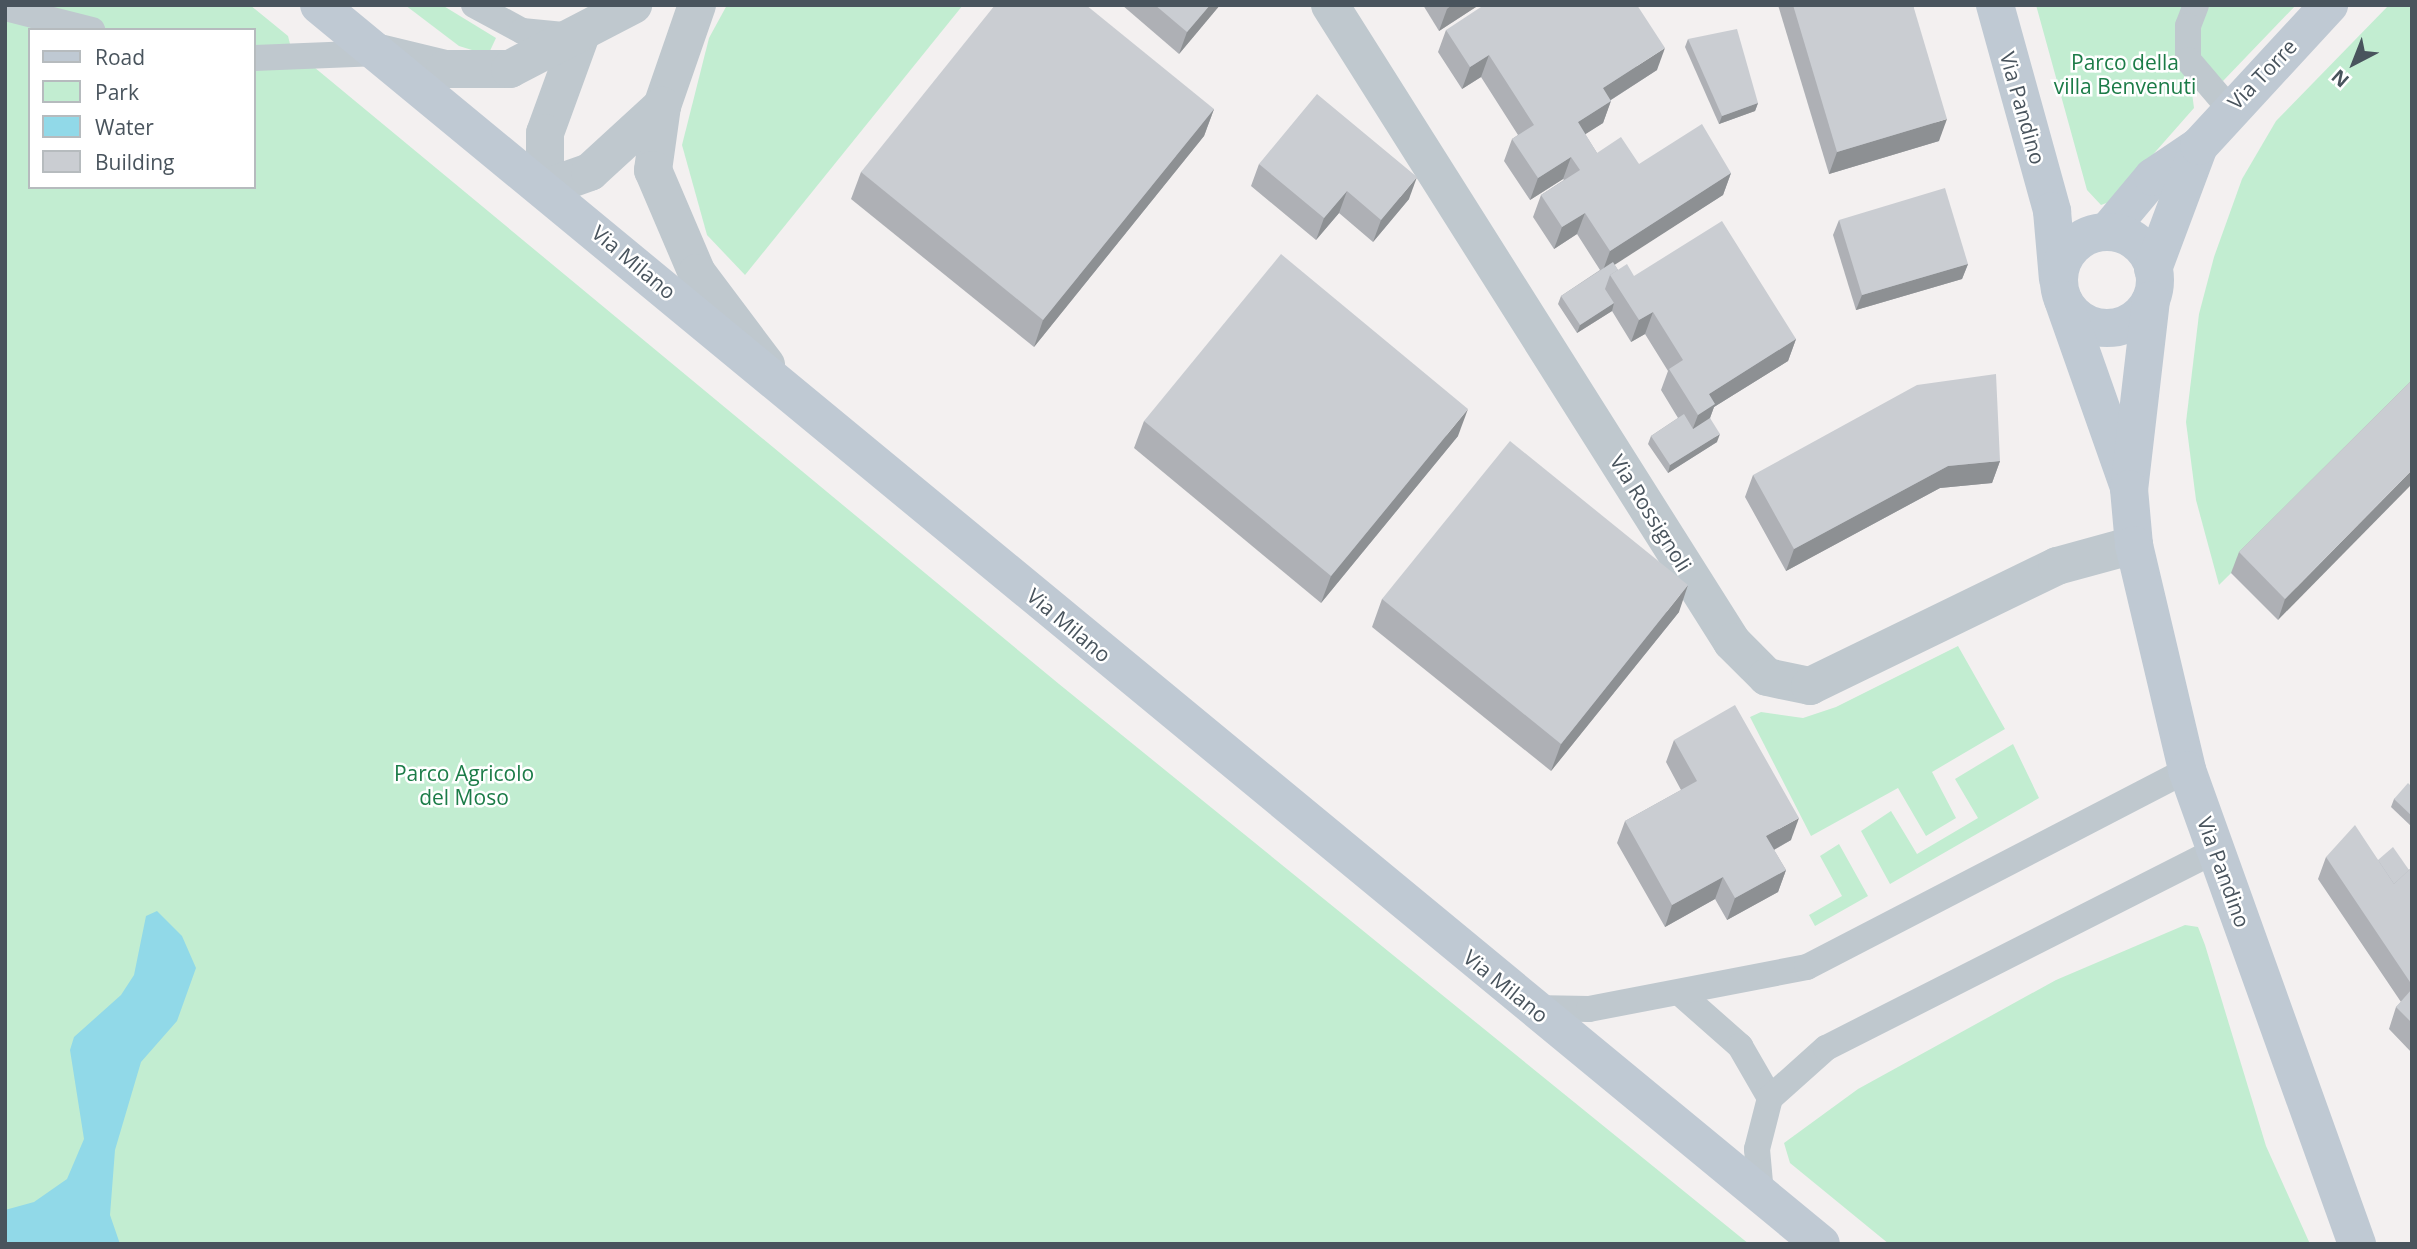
<!DOCTYPE html>
<html>
<head>
<meta charset="utf-8">
<style>
	body { margin:0 }
	#map { position:relative; width:2417px; height:1249px; overflow:hidden; background:#f3f0f0; font-family:"Open Sans",sans-serif }
	div>[style] { position:absolute }
	[style*='--x'] { left:calc(var(--x)*1px); top:calc(var(--y)*1px); width:calc(var(--w)*1px); rotate:calc(var(--a)*1deg) }
	.green>* { inset:0; background:#c2edd1 }
	.water>* { inset:0; background:#91d9e8 }
	.lane>* { height:26px; margin:-13px; padding:0 13px; transform-origin:13px; border-radius:13px; background:#bfc8ce }
	.street>* { height:38px; margin:-19px; padding:0 19px; transform-origin:19px; border-radius:19px; background:#bfc8ce }
	.secondary>* { height:38px; margin:-19px; padding:0 19px; transform-origin:19px; border-radius:19px; background:#bfc9d3 }
	.secondary>.ring { margin:-19px; padding:0; box-sizing:content-box; background:none; border:38px solid #bfc9d3; border-radius:50% }
	.wall>* { inset:0; background:#aeb0b5 }
	.shaded-wall>* { inset:0; background:#8d9093 }
	.building>* { inset:0; background:#cacdd2 }
	span { translate:-50% -50%; white-space:nowrap; text-align:center; line-height:1.15; -webkit-text-stroke:5px #fff; paint-order:stroke }
	.park-label { font-size:21px; color:#1c7c48 }
	.street-label { font-size:21px; color:#49545d }
	.frame { position:absolute; inset:0; border:7px solid #49545d; pointer-events:none }
	.legend { position:absolute; left:28px; top:28px; width:228px; height:161px; box-sizing:border-box; background:#fff; border:2px solid #b6bbbe; margin:0; padding:9px 12px; list-style:none; font-size:21px; color:#49545d }
	.legend li { display:flex; align-items:center; gap:14px; height:35px }
	.legend b { width:35px; border:2px solid #b6bbbe }
	.north { position:absolute; left:2319px; top:28px; width:70px; height:70px; -webkit-text-stroke:5px #fff; paint-order:stroke; rotate:222deg; font-size:19px; font-weight:700; line-height:28px; text-align:center; color:#49545d }
	.north::after { content:''; display:block; margin:auto; width:24px; height:32px; background:#49545d; clip-path:polygon(50% 0,100% 100%,50% 72%,0 100%) }
</style>
</head>
<body>
<div id="map">
	<div class="green">
		<div style="clip-path:polygon(evenodd,5px 5px,250px 5px,288px 36px,291px 48px,1059px 684px,1749px 1244px,5px 1244px,5px 5px,30px 30px,254px 30px,254px 187px,30px 187px,30px 30px)"></div>
		<div style="clip-path:polygon(405px 5px,442px 5px,496px 38px,488px 55px,459px 46px)"></div>
		<div style="clip-path:polygon(727px 5px,963px 5px,745px 275px,707px 235px,682px 145px,709px 38px)"></div>
		<div style="clip-path:polygon(2036px 5px,2296px 5px,2223px 81px,2207px 67px,2191px 85px,2194px 108px,2112px 201px,2101px 205px,2087px 190px)"></div>
		<div style="clip-path:polygon(2389px 5px,2412px 5px,2412px 394px,2219px 585px,2196px 500px,2186px 422px,2199px 314px,2214px 257px,2242px 179px,2276px 121px)"></div>
		<div style="clip-path:polygon(1958px 646px,2005px 729px,1932px 772px,1956px 818px,1926px 836px,1898px 788px,1811px 836px,1750px 717px,1761px 712px,1803px 718px,1836px 707px)"></div>
		<div style="clip-path:polygon(2013px 744px,2039px 798px,1890px 884px,1861px 831px,1891px 811px,1917px 854px,1978px 818px,1955px 779px)"></div>
		<div style="clip-path:polygon(1839px 844px,1868px 896px,1815px 926px,1809px 915px,1842px 896px,1820px 856px)"></div>
		<div style="clip-path:polygon(2185px 925px,2198px 927px,2205px 945px,2266px 1146px,2310px 1244px,1889px 1244px,1790px 1163px,1784px 1143px,1858px 1089px,2056px 980px)"></div>
	</div>
	<div class="water">
		<div style="clip-path:polygon(157px 911px,182px 936px,196px 968px,177px 1021px,141px 1062px,115px 1150px,110px 1215px,120px 1244px,5px 1244px,5px 1210px,34px 1202px,67px 1179px,84px 1139px,70px 1050px,74px 1037px,121px 995px,134px 975px,146px 916px)"></div>
	</div>
	<div class="lane">
		<div style="--x:474;--y:5;--w:55;--a:28.4"></div>
		<div style="--x:522;--y:31;--w:52;--a:5.5"></div>
		<div style="--x:2196;--y:5;--w:22;--a:111"></div>
		<div style="--x:2188;--y:26;--w:34;--a:90"></div>
		<div style="--x:2188;--y:60;--w:63;--a:49.5"></div>
		<div style="--x:5;--y:8;--w:90;--a:14.2"></div>
		<div style="--x:254;--y:58;--w:125;--a:-2.3"></div>
		<div style="--x:1681;--y:994;--w:79;--a:41.4"></div>
		<div style="--x:1740;--y:1046;--w:60;--a:60"></div>
		<div style="--x:1533;--y:1008;--w:56;--a:1"></div>
		<div style="--x:1589;--y:1009;--w:222;--a:-10.9"></div>
		<div style="--x:1807;--y:967;--w:428;--a:-27.4"></div>
		<div style="--x:1761;--y:1194;--w:45;--a:-95.1"></div>
		<div style="--x:1757;--y:1149;--w:53;--a:-75.7"></div>
		<div style="--x:1770;--y:1098;--w:75;--a:-41.8"></div>
		<div style="--x:1826;--y:1048;--w:437;--a:-26.9"></div>
	</div>
	<div class="street">
		<div style="--x:697;--y:5;--w:107;--a:109.1"></div>
		<div style="--x:662;--y:106;--w:65;--a:98"></div>
		<div style="--x:653;--y:170;--w:112;--a:66.9"></div>
		<div style="--x:697;--y:273;--w:115;--a:53.1"></div>
		<div style="--x:1330;--y:5;--w:753;--a:57.74"></div>
		<div style="--x:1732;--y:642;--w:49;--a:45"></div>
		<div style="--x:1767;--y:677;--w:44;--a:11.8"></div>
		<div style="--x:1810;--y:686;--w:275;--a:-25.9"></div>
		<div style="--x:2057;--y:566;--w:80;--a:-15.3"></div>
		<div style="--x:580;--y:37;--w:102;--a:110"></div>
		<div style="--x:545;--y:133;--w:55;--a:90"></div>
		<div style="--x:545;--y:188;--w:48;--a:-19.6"></div>
		<div style="--x:590;--y:172;--w:98;--a:-42.5"></div>
		<div style="--x:379;--y:53;--w:68;--a:13.6"></div>
		<div style="--x:445;--y:69;--w:65;--a:0"></div>
		<div style="--x:510;--y:69;--w:139;--a:-27.5"></div>
	</div>
	<div class="secondary">
		<div style="--x:319;--y:5;--w:1947;--a:39.52"></div>
		<div style="--x:1995;--y:5;--w:214;--a:74.5"></div>
		<div style="--x:2052;--y:211;--w:68;--a:85"></div>
		<div style="--x:2107;--y:232;--w:72;--a:-50.1"></div>
		<div style="--x:2153;--y:177;--w:55;--a:-34"></div>
		<div class="ring" style="left:2059px;top:232px;width:58px;height:58px"></div>
		<div style="--x:2153;--y:269;--w:131;--a:-69.5"></div>
		<div style="--x:2199;--y:146;--w:192;--a:-47.3"></div>
		<div style="--x:2063;--y:300;--w:198;--a:70.6"></div>
		<div style="--x:2151;--y:300;--w:190;--a:96.6"></div>
		<div style="--x:2129;--y:489;--w:56;--a:84.9"></div>
		<div style="--x:2134;--y:545;--w:231;--a:76.7"></div>
		<div style="--x:2187;--y:770;--w:504;--a:70.27"></div>
	</div>
	<div class="wall">
		<div style="clip-path:polygon(1122px 5px,1220px 5px,1179px 54px)"></div>
		<div style="clip-path:polygon(1423px 5px,1479px 5px,1439px 31px)"></div>
		<div style="clip-path:polygon(1778px 5px,1913px 5px,1939px 141px,1829px 174px)"></div>
		<div style="clip-path:polygon(1446px 30px,1657px 70px,1611px 100px,1603px 123px,1585px 134px,1597px 153px,1639px 164px,1731px 173px,1723px 195px,1614px 264px,1618px 270px,1796px 339px,1788px 361px,1714px 407px,1710px 418px,1717px 442px,1668px 473px,1648px 444px,1651px 436px,1678px 418px,1661px 390px,1668px 371px,1645px 334px,1631px 342px,1612px 311px,1577px 333px,1558px 304px,1561px 296px,1600px 270px,1577px 234px,1554px 249px,1533px 217px,1541px 195px,1564px 180px,1563px 179px,1530px 200px,1504px 161px,1512px 139px,1518px 135px,1481px 77px,1462px 89px,1438px 52px)"></div>
		<div style="clip-path:polygon(1688px 39px,1758px 103px,1755px 111px,1719px 124px,1685px 47px)"></div>
		<div style="clip-path:polygon(1214px 109px,1204px 136px,1034px 347px,851px 199px,861px 172px)"></div>
		<div style="clip-path:polygon(1259px 164px,1409px 199px,1373px 242px,1339px 213px,1316px 240px,1251px 186px)"></div>
		<div style="clip-path:polygon(1839px 220px,1968px 264px,1962px 279px,1856px 310px,1833px 235px)"></div>
		<div style="clip-path:polygon(2412px 380px,2278px 620px,2231px 573px,2239px 552px)"></div>
		<div style="clip-path:polygon(1144px 421px,1458px 436px,1321px 603px,1134px 448px)"></div>
		<div style="clip-path:polygon(2000px 461px,1992px 483px,1940px 488px,1786px 571px,1745px 497px,1753px 475px)"></div>
		<div style="clip-path:polygon(1382px 599px,1679px 612px,1551px 771px,1372px 627px)"></div>
		<div style="clip-path:polygon(1674px 740px,1791px 840px,1774px 850px,1786px 870px,1778px 892px,1727px 920px,1715px 899px,1665px 927px,1617px 843px,1625px 821px,1681px 790px,1666px 762px)"></div>
		<div style="clip-path:polygon(2412px 787px,2412px 827px,2391px 807px,2394px 799px)"></div>
		<div style="clip-path:polygon(2326px 857px,2378px 860px,2409px 870px,2412px 867px,2412px 1053px,2389px 1029px,2396px 1007px,2401px 1002px,2318px 879px)"></div>
	</div>
	<div class="shaded-wall">
		<div style="clip-path:polygon(1210px 5px,1220px 5px,1179px 54px,1187px 32px)"></div>
		<div style="clip-path:polygon(1452px 5px,1479px 5px,1439px 31px,1447px 9px)"></div>
		<div style="clip-path:polygon(1665px 48px,1657px 70px,1595px 110px,1603px 88px)"></div>
		<div style="clip-path:polygon(1489px 55px,1481px 77px,1462px 89px,1470px 67px)"></div>
		<div style="clip-path:polygon(1611px 101px,1603px 123px,1570px 144px,1578px 122px)"></div>
		<div style="clip-path:polygon(1758px 103px,1755px 111px,1719px 124px,1722px 116px)"></div>
		<div style="clip-path:polygon(1214px 109px,1204px 136px,1034px 347px,1043px 320px)"></div>
		<div style="clip-path:polygon(1947px 119px,1939px 141px,1829px 174px,1837px 152px)"></div>
		<div style="clip-path:polygon(1571px 157px,1563px 179px,1530px 200px,1538px 178px)"></div>
		<div style="clip-path:polygon(1731px 173px,1723px 195px,1602px 273px,1610px 251px)"></div>
		<div style="clip-path:polygon(1417px 177px,1409px 199px,1373px 242px,1381px 220px)"></div>
		<div style="clip-path:polygon(1347px 191px,1339px 213px,1316px 240px,1324px 218px)"></div>
		<div style="clip-path:polygon(1585px 213px,1577px 234px,1554px 249px,1562px 227px)"></div>
		<div style="clip-path:polygon(1968px 264px,1962px 279px,1856px 310px,1862px 295px)"></div>
		<div style="clip-path:polygon(1614px 303px,1612px 311px,1577px 333px,1580px 325px)"></div>
		<div style="clip-path:polygon(1653px 312px,1645px 334px,1631px 342px,1639px 320px)"></div>
		<div style="clip-path:polygon(1796px 339px,1788px 361px,1714px 407px,1707px 426px,1690px 436px,1698px 415px,1709px 394px)"></div>
		<div style="clip-path:polygon(1468px 409px,1458px 436px,1321px 603px,1331px 576px)"></div>
		<div style="clip-path:polygon(1720px 434px,1717px 442px,1668px 473px,1670px 465px)"></div>
		<div style="clip-path:polygon(2000px 461px,1992px 483px,1940px 488px,1786px 571px,1794px 549px,1948px 466px)"></div>
		<div style="clip-path:polygon(2412px 470px,2412px 484px,2278px 620px,2285px 599px)"></div>
		<div style="clip-path:polygon(1688px 585px,1679px 612px,1551px 771px,1561px 744px)"></div>
		<div style="clip-path:polygon(1799px 818px,1791px 840px,1759px 858px,1766px 836px)"></div>
		<div style="clip-path:polygon(1786px 870px,1778px 892px,1727px 920px,1735px 898px)"></div>
		<div style="clip-path:polygon(1723px 877px,1715px 899px,1665px 927px,1672px 905px)"></div>
	</div>
	<div class="building">
		<div style="clip-path:polygon(995px 5px,1086px 5px,1214px 109px,1043px 320px,861px 172px)"></div>
		<div style="clip-path:polygon(1155px 5px,1210px 5px,1187px 32px)"></div>
		<div style="clip-path:polygon(1484px 5px,1637px 5px,1665px 48px,1603px 88px,1611px 101px,1578px 122px,1597px 153px,1621px 137px,1639px 164px,1702px 124px,1731px 173px,1610px 251px,1585px 213px,1562px 227px,1541px 195px,1580px 170px,1571px 157px,1538px 178px,1512px 139px,1534px 125px,1489px 55px,1470px 67px,1446px 30px)"></div>
		<div style="clip-path:polygon(1793px 5px,1913px 5px,1947px 119px,1837px 152px)"></div>
		<div style="clip-path:polygon(1737px 29px,1758px 103px,1722px 116px,1688px 39px)"></div>
		<div style="clip-path:polygon(1317px 94px,1417px 177px,1381px 220px,1347px 191px,1324px 218px,1259px 164px)"></div>
		<div style="clip-path:polygon(1945px 188px,1968px 264px,1862px 295px,1839px 220px)"></div>
		<div style="clip-path:polygon(1722px 221px,1796px 339px,1709px 394px,1715px 404px,1698px 415px,1669px 369px,1683px 360px,1653px 312px,1639px 320px,1610px 275px,1627px 264px,1634px 276px)"></div>
		<div style="clip-path:polygon(1281px 254px,1468px 409px,1331px 576px,1144px 421px)"></div>
		<div style="clip-path:polygon(1613px 262px,1618px 270px,1610px 275px,1605px 289px,1614px 303px,1580px 325px,1561px 296px)"></div>
		<div style="clip-path:polygon(1996px 374px,2000px 461px,1948px 466px,1794px 549px,1753px 475px,1917px 385px)"></div>
		<div style="clip-path:polygon(2412px 380px,2412px 470px,2285px 599px,2239px 552px)"></div>
		<div style="clip-path:polygon(1684px 414px,1693px 429px,1710px 418px,1720px 434px,1670px 465px,1651px 436px)"></div>
		<div style="clip-path:polygon(1510px 441px,1688px 585px,1561px 744px,1382px 599px)"></div>
		<div style="clip-path:polygon(1735px 705px,1799px 818px,1766px 836px,1786px 870px,1735px 898px,1723px 877px,1672px 905px,1625px 821px,1697px 781px,1674px 740px)"></div>
		<div style="clip-path:polygon(2408px 783px,2412px 787px,2412px 816px,2394px 799px)"></div>
		<div style="clip-path:polygon(2355px 825px,2394px 884px,2412px 867px,2412px 985px,2326px 857px)"></div>
		<div style="clip-path:polygon(2393px 847px,2409px 870px,2394px 884px,2378px 860px)"></div>
		<div style="clip-path:polygon(2412px 989px,2412px 1023px,2396px 1007px)"></div>
	</div>
	<div class="park-label">
		<span style="left:2125px;top:74px">Parco della<br>villa Benvenuti</span>
		<span style="left:464px;top:785px">Parco Agricolo<br>del Moso</span>
	</div>
	<div class="street-label">
		<span style="left:2262px;top:74px;rotate:-46deg">Via Torre</span>
		<span style="left:2023px;top:108px;rotate:74deg">Via Pandino</span>
		<span style="left:634px;top:262px;rotate:40deg">Via Milano</span>
		<span style="left:1651px;top:513px;rotate:58deg">Via Rossignoli</span>
		<span style="left:1069px;top:625px;rotate:40deg">Via Milano</span>
		<span style="left:2224px;top:872px;rotate:70deg">Via Pandino</span>
		<span style="left:1506px;top:986px;rotate:39deg">Via Milano</span>
	</div>
	<div class="frame"></div>
	<ul class="legend">
	<li><b style="height:9px;background:#bfc9d3"></b>Road</li>
	<li><b style="height:19px;background:#c2edd1"></b>Park</li>
	<li><b style="height:19px;background:#91d9e8"></b>Water</li>
	<li><b style="height:19px;background:#cacdd2"></b>Building</li>
	</ul>
	<div class="north">N</div>
</div>
</body>
</html>
